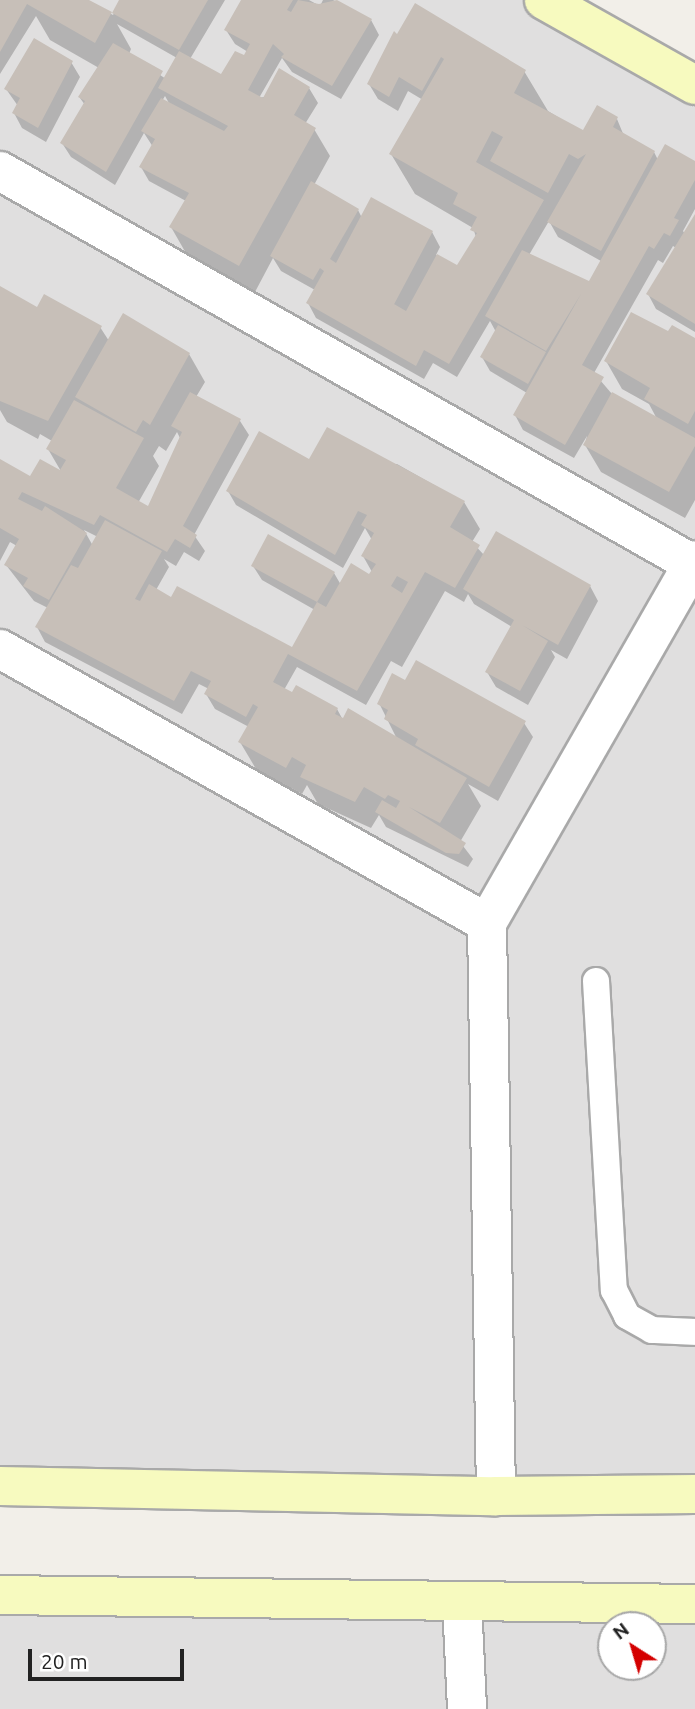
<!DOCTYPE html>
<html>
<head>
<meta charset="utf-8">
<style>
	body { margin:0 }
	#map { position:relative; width:695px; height:1709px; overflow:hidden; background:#f2efe9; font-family:Ubuntu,sans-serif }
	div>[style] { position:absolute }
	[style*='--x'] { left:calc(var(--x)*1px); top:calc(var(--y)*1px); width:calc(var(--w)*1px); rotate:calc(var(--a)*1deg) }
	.residential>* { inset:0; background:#e0dfdf }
	.shadow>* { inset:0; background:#0003 }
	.building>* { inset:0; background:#c7bfb8 }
	.roads { filter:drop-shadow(2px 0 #a9a9a9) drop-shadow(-2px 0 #a9a9a9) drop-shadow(0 2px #a9a9a9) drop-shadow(0 -2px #a9a9a9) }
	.lane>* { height:26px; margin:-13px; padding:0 13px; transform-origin:13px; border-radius:13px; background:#fff }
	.street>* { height:38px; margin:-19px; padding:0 19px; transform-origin:19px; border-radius:19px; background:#fff }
	.secondary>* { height:38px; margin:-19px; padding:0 19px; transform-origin:19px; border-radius:19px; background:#f7fabf }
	span { translate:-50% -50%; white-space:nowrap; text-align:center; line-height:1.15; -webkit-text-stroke:5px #fff; paint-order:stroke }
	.north { position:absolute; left:597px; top:1611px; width:70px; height:70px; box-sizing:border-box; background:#fff; border:2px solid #a7a7a7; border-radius:50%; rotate:323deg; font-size:19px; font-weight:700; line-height:28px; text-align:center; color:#222 }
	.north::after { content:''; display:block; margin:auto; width:24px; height:32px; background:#d40000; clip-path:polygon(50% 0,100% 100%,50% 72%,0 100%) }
	.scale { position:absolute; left:28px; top:1649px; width:156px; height:32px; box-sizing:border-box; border:4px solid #222; border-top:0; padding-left:9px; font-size:21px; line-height:24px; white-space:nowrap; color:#222; -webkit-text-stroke:5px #fff; paint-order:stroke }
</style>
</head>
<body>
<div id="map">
	<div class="residential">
		<div style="clip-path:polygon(0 0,544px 0,695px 85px,695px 1494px,0 1486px)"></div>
		<div style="clip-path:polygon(evenodd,0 1595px,695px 1604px,695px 1709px,0 1709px,0 1595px,611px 1625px,653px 1625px,653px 1667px,611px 1667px,611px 1625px)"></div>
	</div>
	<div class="shadow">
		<div style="clip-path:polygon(evenodd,0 0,86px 0,113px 15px,121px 0,225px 0,190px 59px,222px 76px,248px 52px,235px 44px,226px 30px,243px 0,309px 0,320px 6px,323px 0,333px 0,371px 20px,379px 35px,341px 99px,292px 72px,282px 58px,259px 98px,309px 88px,318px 103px,305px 124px,314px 129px,330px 156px,314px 185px,358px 210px,362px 218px,432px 232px,440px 247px,436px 255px,458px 268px,476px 237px,473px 228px,415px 194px,391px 154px,423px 100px,408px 91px,398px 111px,378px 99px,369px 84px,394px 34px,524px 71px,548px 111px,584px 133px,617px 119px,624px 136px,654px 152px,658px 160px,695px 163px,695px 209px,683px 231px,685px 234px,695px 218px,695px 332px,656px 309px,648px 294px,676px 248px,673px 246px,663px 263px,658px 260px,594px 373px,612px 394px,657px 419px,649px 404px,622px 389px,606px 361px,669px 334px,695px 340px,695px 500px,685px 518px,601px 472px,585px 445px,587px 436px,574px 458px,523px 430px,515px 415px,527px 393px,490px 371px,482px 357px,496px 332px,490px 321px,457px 377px,433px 363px,424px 379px,316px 318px,308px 303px,315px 290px,281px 271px,273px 258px,255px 292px,187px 255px,171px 227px,186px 201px,149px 181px,141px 167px,153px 147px,144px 133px,115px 185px,71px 157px,62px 143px,85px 105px,80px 98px,99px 68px,50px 40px,36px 16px,0 74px,0 0,117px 24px,177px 58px,166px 79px,129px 54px,131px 49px,117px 24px,0 0,165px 96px,170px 105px,162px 101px,165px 96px,0 0,549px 221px,558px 237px,601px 261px,589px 283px,529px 255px,549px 221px)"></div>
		<div style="clip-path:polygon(71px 62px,80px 77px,46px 142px,22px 128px,14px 113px,18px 106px,6px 89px)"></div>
		<div style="clip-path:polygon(evenodd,0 288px,38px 309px,100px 327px,109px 341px,189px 354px,205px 382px,196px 397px,240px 421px,249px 435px,194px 535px,205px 551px,199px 561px,184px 552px,176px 566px,164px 559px,169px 567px,156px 590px,172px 599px,292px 650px,315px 610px,262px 580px,253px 566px,334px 573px,341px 585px,370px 576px,372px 572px,363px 556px,372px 540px,365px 528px,343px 568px,236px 505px,228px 491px,310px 462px,397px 464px,464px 502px,480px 529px,472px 542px,484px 555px,590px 586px,598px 601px,567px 659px,551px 650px,555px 657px,528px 705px,496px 687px,487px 672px,512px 627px,474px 604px,468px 594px,464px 602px,445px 591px,402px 667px,391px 661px,366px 705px,297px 667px,284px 690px,337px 709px,343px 720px,397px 739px,379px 703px,406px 682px,524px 723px,533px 737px,498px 801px,468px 784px,481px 806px,460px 842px,473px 859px,468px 867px,386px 827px,379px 815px,371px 828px,318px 804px,307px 785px,302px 794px,256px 769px,240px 742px,249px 727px,215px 709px,206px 694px,209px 689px,199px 684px,182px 714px,45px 642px,37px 627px,48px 608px,34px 601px,6px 565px,17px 546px,10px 542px,0 561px,0 461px,31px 478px,62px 473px,48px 449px,52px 441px,40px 434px,38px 439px,7px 422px,0 410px,0 288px,177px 432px,180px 438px,148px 509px,138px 503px,159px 466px,153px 456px,159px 446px,166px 451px,177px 432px,0 288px,84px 530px,98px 537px,93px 546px,84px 530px)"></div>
	</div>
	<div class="building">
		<div style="clip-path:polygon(0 0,89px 0,112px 12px,95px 43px,27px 4px,0 52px)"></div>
		<div style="clip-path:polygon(119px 0,208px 0,179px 50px,112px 13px)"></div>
		<div style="clip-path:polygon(241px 0,293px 0,287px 10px,291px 12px,298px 0,319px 4px,337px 0,372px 19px,332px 86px,281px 57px,284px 54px,273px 44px,248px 90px,263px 98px,279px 68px,310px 87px,294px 115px,316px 128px,239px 266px,169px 227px,189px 193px,139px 167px,155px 139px,141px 131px,161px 98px,224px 131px,228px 126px,158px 88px,179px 51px,221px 74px,235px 51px,244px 55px,250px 44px,224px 30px)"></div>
		<div style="clip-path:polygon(415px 3px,526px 70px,514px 93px,583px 130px,597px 105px,618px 117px,613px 127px,655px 151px,601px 251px,547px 222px,586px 154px,578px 159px,569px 154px,548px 193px,490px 161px,503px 137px,492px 131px,476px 162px,544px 200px,449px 364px,424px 350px,416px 366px,306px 303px,324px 271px,320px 268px,313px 280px,270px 256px,311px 181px,359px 209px,330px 259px,336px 263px,371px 197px,433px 231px,382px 327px,394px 304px,406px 311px,437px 254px,457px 265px,477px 233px,470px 230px,477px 217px,453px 204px,458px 193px,389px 154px,444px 59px,441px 57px,422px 91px,399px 77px,389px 97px,367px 84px,394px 31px,397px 34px)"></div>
		<div style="clip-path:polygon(34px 38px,73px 61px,38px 128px,12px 113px,20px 98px,4px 89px)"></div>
		<div style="clip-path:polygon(113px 43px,163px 71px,106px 172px,60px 143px,85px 101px,78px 97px)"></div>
		<div style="clip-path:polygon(665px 144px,695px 161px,695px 180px,674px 218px,679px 220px,670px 236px,664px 233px,654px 249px,649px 246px,582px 365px,604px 377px,565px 445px,513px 415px,581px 294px,546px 351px,485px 316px,522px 250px,589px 281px)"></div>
		<div style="clip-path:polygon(695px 214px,695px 324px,646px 294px)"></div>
		<div style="clip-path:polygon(0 286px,37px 307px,44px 294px,102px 326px,48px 421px,0 401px)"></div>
		<div style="clip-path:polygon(631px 312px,668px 331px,672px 325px,695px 338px,695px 411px,688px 424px,644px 399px,650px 388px,604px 361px)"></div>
		<div style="clip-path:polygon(123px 313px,190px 353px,150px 425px,143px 420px,136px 432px,75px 397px)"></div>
		<div style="clip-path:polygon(498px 325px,546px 352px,528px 384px,480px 357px)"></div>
		<div style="clip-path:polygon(190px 392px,241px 419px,183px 526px,197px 535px,190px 548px,175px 539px,167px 552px,100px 515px,94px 525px,22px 492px,18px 499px,42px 511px,45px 506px,87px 533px,49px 600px,23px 586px,28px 578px,4px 565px,19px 539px,0 528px,0 459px,30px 476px,40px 459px,60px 470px,66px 460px,46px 449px,74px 400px,144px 438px,116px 488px,148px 506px,182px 432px,171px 426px)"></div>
		<div style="clip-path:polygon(612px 392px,695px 438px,695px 446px,669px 492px,583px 445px)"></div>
		<div style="clip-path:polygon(evenodd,327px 427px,465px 501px,450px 527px,480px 545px,455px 588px,425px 572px,357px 691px,288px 654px,273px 682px,292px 692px,296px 685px,338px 708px,335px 714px,343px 718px,348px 708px,467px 778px,440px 823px,409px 807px,466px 843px,459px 854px,446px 853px,375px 812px,382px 800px,396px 808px,400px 801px,388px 795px,385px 799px,364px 787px,355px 802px,300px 777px,306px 765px,292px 757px,286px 768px,238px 742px,258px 707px,253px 704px,246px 717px,204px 694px,211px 681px,191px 671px,174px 701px,35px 627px,71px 565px,78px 568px,105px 520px,162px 551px,135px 599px,140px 601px,149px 584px,171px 597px,177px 586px,292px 647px,317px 602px,326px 607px,351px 563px,369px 574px,376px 564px,361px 556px,374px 533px,361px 525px,367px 515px,358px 511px,335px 555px,226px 491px,259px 431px,309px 459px,327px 427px,397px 576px,408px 582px,402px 593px,391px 586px,397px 576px)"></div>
		<div style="clip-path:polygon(496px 531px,591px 585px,558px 645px,522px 625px,548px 641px,520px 691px,485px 672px,514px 620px,463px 589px)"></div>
		<div style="clip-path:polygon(268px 534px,335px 572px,317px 602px,251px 566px)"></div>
		<div style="clip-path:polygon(416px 660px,526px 721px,489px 787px,415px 745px,418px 739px,384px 719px,388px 710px,377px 704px,392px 673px,405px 680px)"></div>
	</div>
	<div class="roads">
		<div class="lane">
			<div style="--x:596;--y:981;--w:310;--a:86.7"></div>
			<div style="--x:614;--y:1290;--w:29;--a:63"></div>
			<div style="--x:627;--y:1316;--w:29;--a:29"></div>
			<div style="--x:652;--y:1330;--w:43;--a:2.7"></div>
		</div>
		<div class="street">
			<div style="--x:0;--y:171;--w:797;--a:29.56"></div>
			<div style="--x:0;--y:649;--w:559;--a:29.36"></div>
			<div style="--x:496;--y:1496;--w:573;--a:-90.9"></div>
			<div style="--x:487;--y:923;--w:418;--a:-60.2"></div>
			<div style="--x:462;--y:1602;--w:107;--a:87.3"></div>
		</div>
		<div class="secondary">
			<div style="--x:544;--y:0;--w:173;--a:29.4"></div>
			<div style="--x:0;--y:1486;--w:496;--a:1.2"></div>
			<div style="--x:496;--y:1496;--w:199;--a:-0.6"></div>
			<div style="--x:0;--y:1595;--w:695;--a:0.74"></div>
		</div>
	</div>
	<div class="north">N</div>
	<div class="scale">20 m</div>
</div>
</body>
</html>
